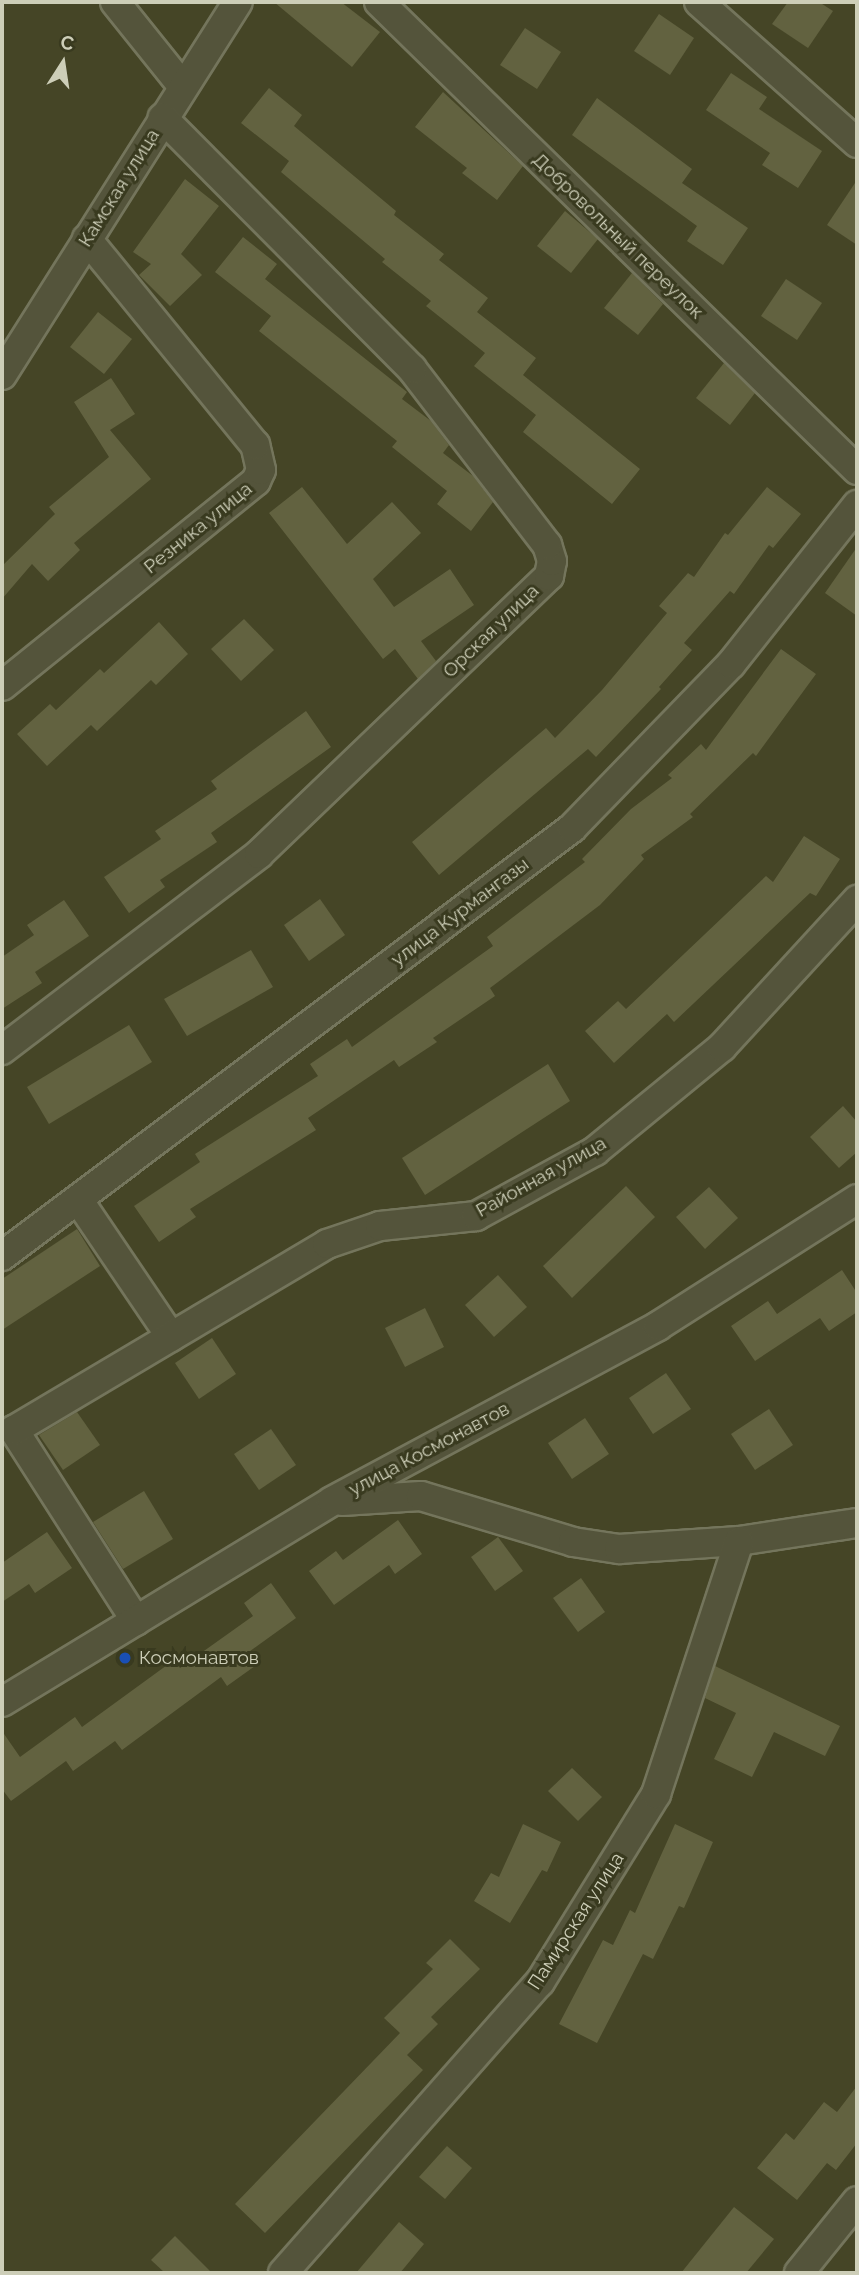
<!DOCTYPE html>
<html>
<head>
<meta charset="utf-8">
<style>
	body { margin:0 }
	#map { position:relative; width:859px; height:2275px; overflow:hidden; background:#454526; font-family:Raleway,sans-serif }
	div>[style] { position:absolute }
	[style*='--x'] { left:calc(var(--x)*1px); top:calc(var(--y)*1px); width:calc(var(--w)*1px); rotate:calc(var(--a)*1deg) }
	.building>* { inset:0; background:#626240 }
	.roads { filter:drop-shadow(2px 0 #74755c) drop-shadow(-2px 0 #74755c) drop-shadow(0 2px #74755c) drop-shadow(0 -2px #74755c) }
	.minor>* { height:28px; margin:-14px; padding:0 14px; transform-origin:14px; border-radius:14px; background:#54543b }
	.dots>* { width:19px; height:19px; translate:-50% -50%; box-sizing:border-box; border:4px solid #393a1f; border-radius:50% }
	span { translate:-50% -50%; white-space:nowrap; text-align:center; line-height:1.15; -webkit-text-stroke:6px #393a1f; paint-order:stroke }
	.street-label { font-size:19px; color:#cdceb8 }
	.poi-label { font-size:19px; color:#cdceb8 }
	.left { translate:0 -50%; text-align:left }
	.frame { position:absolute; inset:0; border:4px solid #cdceb8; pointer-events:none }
	.north { position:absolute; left:28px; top:28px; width:70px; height:70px; -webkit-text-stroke:5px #393a1f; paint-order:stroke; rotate:12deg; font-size:19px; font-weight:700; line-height:28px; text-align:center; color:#cdceb8 }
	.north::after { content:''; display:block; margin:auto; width:24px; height:32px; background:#cdceb8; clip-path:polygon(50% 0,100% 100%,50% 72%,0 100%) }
</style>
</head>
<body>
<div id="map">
	<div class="building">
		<div style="clip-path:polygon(274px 2px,341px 2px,380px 32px,352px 67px)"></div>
		<div style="clip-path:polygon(788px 2px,819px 2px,833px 11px,808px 48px,772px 24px)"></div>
		<div style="clip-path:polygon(659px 14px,694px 38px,670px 75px,634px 51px)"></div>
		<div style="clip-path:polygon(525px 28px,561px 52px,537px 89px,500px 65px)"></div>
		<div style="clip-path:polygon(731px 73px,767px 97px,759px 109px,822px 151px,798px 188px,762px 165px,770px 153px,706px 110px)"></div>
		<div style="clip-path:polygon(269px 88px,302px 115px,294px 126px,396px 211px,394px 215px,444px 254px,439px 260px,488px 298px,477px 312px,536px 358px,523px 375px,640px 469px,612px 504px,523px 432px,536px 415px,474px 366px,485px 353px,426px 306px,431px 301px,382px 262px,385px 259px,281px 172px,289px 161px,241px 123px)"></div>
		<div style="clip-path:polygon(443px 92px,523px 166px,497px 200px,462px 173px,467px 168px,415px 127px)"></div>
		<div style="clip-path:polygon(597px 98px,692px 169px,682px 183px,748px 228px,723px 265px,687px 241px,697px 226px,572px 135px)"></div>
		<div style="clip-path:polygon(185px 179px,219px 206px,181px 254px,202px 275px,170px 306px,139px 275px,151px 264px,133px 252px)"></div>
		<div style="clip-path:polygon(857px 180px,857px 245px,827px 225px)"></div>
		<div style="clip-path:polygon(565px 211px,598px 239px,571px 273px,537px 246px)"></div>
		<div style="clip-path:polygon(243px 237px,277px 264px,265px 279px,407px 392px,402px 399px,431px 421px,449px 445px,443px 453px,473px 476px,493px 502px,471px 531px,437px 504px,447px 491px,392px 447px,397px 441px,259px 331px,271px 316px,215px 272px)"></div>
		<div style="clip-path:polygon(632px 273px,663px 304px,638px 335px,604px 308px)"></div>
		<div style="clip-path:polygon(786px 279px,822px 303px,797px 340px,761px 316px)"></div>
		<div style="clip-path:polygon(98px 312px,132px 339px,104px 374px,70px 347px)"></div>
		<div style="clip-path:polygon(724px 363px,755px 393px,730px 425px,696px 398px)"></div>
		<div style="clip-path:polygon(111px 378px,135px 414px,110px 430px,151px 479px,74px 543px,80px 550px,48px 581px,32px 564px,2px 599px,2px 566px,55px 514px,49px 507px,109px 457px,74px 402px)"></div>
		<div style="clip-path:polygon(302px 487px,347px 544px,392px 502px,421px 533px,373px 579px,394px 607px,450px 569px,474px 605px,421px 641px,436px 661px,418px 679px,395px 649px,383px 659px,269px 513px)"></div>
		<div style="clip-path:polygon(767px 487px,801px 514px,773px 548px,769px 545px,734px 594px,730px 591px,684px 643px,692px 650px,659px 687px,661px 689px,596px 757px,588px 749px,439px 875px,412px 842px,546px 728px,555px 738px,602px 690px,667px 613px,659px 606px,688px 573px,694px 577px,725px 533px,728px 535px)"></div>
		<div style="clip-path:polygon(857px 547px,857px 616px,825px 593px)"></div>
		<div style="clip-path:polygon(244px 619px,274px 650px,241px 681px,211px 649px)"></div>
		<div style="clip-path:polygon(159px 622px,188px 654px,156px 685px,151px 680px,97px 731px,91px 725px,47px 766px,17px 734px,50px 704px,56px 710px,100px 669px,104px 673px)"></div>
		<div style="clip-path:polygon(781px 649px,816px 674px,756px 756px,753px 753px,690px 814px,693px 817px,641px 855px,644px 859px,600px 905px,490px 988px,495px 996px,433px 1038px,437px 1042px,399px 1067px,394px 1060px,308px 1118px,316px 1130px,190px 1209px,196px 1217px,159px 1242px,134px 1206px,200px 1162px,195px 1154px,318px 1076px,310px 1064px,347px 1039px,352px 1047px,493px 946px,487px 937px,585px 862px,582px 859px,631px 809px,672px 778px,668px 775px,701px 744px,706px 750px)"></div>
		<div style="clip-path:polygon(306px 711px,331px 747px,211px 833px,217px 842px,160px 880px,165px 887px,129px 913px,104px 877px,161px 839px,155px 831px,217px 789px,211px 781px)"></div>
		<div style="clip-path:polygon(804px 836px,840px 859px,816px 896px,810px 893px,674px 1022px,667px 1014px,614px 1063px,585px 1031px,618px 1001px,626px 1009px,766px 876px,773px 882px)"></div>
		<div style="clip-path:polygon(320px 899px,345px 935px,309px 961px,284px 925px)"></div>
		<div style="clip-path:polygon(64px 900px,89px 936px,35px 972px,42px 983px,2px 1009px,2px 957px,34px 935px,27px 925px)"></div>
		<div style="clip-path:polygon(251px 950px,273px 987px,187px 1036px,164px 999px)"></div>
		<div style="clip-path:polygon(129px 1025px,152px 1062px,49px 1124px,27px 1087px)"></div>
		<div style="clip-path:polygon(548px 1064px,570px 1101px,425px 1195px,402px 1158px)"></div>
		<div style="clip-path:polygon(843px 1106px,857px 1122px,857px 1152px,839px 1168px,810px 1137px)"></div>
		<div style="clip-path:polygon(626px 1186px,655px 1217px,572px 1298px,543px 1266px)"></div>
		<div style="clip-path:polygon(709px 1187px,738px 1218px,705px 1249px,676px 1217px)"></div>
		<div style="clip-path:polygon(77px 1229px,100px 1266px,2px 1330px,2px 1279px)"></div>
		<div style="clip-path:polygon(842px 1270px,857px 1293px,857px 1312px,829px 1331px,820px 1318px,755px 1361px,731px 1326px,768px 1301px,777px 1314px)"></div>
		<div style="clip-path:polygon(498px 1275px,527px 1307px,494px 1337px,465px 1305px)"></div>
		<div style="clip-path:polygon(425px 1308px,444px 1347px,405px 1367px,385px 1328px)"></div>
		<div style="clip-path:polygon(212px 1338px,236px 1374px,199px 1399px,175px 1363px)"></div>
		<div style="clip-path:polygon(666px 1373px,691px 1409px,653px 1434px,629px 1398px)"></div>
		<div style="clip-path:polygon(769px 1409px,793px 1445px,755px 1470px,731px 1434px)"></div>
		<div style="clip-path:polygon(77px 1412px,100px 1445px,63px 1470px,39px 1435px)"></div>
		<div style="clip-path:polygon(585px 1418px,609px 1454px,572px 1479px,548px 1443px)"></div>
		<div style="clip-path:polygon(271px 1429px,296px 1465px,259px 1490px,234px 1454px)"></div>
		<div style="clip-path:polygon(144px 1491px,173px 1539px,123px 1569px,93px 1522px)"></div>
		<div style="clip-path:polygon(398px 1520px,422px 1554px,395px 1574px,389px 1565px,334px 1605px,309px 1571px,336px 1551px,343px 1560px)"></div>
		<div style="clip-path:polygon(47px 1532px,72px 1568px,35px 1593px,29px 1584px,2px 1602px,2px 1563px)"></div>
		<div style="clip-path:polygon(498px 1537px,523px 1571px,495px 1591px,471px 1557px)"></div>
		<div style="clip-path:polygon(581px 1578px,605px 1612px,578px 1632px,553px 1598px)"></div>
		<div style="clip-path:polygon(271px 1583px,296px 1618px,246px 1654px,255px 1666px,227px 1686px,221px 1677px,122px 1750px,115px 1741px,73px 1771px,66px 1761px,11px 1801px,2px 1789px,2px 1731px,20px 1757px,75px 1717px,82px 1727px,174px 1660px,180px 1668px,253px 1616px,244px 1603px)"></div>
		<div style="clip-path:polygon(715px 1666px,840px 1726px,825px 1756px,774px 1732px,752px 1777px,714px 1759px,736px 1713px,705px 1698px)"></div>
		<div style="clip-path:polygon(572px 1768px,602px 1797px,578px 1821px,548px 1791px)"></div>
		<div style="clip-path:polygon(523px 1824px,561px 1842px,547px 1872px,542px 1870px,510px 1923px,474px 1901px,491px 1873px,499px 1877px)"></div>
		<div style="clip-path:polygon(675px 1824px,713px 1842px,684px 1908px,679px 1906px,653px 1959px,643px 1954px,597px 2043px,559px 2024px,603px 1940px,613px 1945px,630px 1910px,635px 1913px)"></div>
		<div style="clip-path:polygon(450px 1939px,480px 1969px,431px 2017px,438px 2024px,407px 2055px,423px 2070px,265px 2233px,235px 2204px,400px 2033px,384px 2018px,433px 1969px,426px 1963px)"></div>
		<div style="clip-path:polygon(857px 2086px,857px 2143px,836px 2170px,827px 2163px,797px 2200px,757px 2168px,786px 2133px,794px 2140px,824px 2102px,837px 2112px)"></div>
		<div style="clip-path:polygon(447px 2146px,472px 2168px,445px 2199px,419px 2177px)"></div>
		<div style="clip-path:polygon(734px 2207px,774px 2239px,746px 2273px,681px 2273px)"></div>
		<div style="clip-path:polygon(399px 2222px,424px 2244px,400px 2273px,356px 2273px)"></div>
		<div style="clip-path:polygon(175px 2236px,212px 2273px,165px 2273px,151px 2260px)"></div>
	</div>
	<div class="roads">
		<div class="minor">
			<div style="--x:115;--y:2;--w:109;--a:51.3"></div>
			<div style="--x:379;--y:2;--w:669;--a:44.39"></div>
			<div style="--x:699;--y:2;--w:212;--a:41.7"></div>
			<div style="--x:2;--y:375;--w:441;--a:-57.7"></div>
			<div style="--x:2;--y:686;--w:326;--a:-38.9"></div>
			<div style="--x:256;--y:481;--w:12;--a:-66"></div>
			<div style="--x:261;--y:470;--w:26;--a:-103"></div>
			<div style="--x:255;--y:445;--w:266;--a:-129.2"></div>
			<div style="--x:2;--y:1050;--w:323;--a:-37.3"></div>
			<div style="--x:259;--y:854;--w:402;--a:-43.8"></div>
			<div style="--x:549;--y:576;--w:15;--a:-79"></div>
			<div style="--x:552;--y:561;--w:17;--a:-107"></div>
			<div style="--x:547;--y:545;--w:222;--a:-127.5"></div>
			<div style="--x:412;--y:369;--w:354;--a:-134.8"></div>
			<div style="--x:79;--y:1201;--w:164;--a:55.9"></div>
			<div style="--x:2;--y:1256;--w:713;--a:-36.9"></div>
			<div style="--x:572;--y:828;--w:228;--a:-45.9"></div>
			<div style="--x:731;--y:664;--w:203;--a:-51.6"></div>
			<div style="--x:342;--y:1501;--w:79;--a:-3.6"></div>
			<div style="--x:421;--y:1496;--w:159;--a:16.8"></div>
			<div style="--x:573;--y:1542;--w:47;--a:8.7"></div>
			<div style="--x:619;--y:1549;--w:120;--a:-3.8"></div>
			<div style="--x:739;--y:1541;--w:119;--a:-8.7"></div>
			<div style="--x:136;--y:1621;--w:227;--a:-122.6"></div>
			<div style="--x:14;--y:1430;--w:364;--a:-30.7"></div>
			<div style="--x:327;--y:1244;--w:56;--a:-18.8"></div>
			<div style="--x:380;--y:1226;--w:97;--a:-5.9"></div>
			<div style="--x:476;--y:1216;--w:136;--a:-28.6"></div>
			<div style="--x:595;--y:1151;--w:164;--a:-39.3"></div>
			<div style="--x:722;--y:1047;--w:200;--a:-47.4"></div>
			<div style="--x:2;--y:1702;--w:386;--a:-31.3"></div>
			<div style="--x:332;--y:1501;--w:370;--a:-28.2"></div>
			<div style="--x:658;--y:1326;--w:236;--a:-32.5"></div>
			<div style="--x:283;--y:2273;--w:388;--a:-48.6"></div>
			<div style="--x:540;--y:1982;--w:221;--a:-58.3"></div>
			<div style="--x:656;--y:1794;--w:266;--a:-71.8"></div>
			<div style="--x:799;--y:2273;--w:92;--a:-51.1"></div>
		</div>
	</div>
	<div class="dots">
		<div style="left:125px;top:1658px;background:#1a4fb4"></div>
	</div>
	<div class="street-label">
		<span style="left:119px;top:188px;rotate:-58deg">Камская улица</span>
		<span style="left:618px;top:236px;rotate:44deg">Добровольный переулок</span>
		<span style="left:198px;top:528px;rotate:-39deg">Резника улица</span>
		<span style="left:491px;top:631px;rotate:-44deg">Орская улица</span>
		<span style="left:460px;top:912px;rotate:-37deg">улица Курмангазы</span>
		<span style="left:541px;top:1177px;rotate:-29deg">Районная улица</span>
		<span style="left:429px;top:1449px;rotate:-28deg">улица Космонавтов</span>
		<span style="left:576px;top:1921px;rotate:-57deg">Памирская улица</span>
	</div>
	<div class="poi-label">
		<span class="left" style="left:139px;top:1658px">Космонавтов</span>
	</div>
	<div class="frame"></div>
	<div class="north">С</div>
</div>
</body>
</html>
